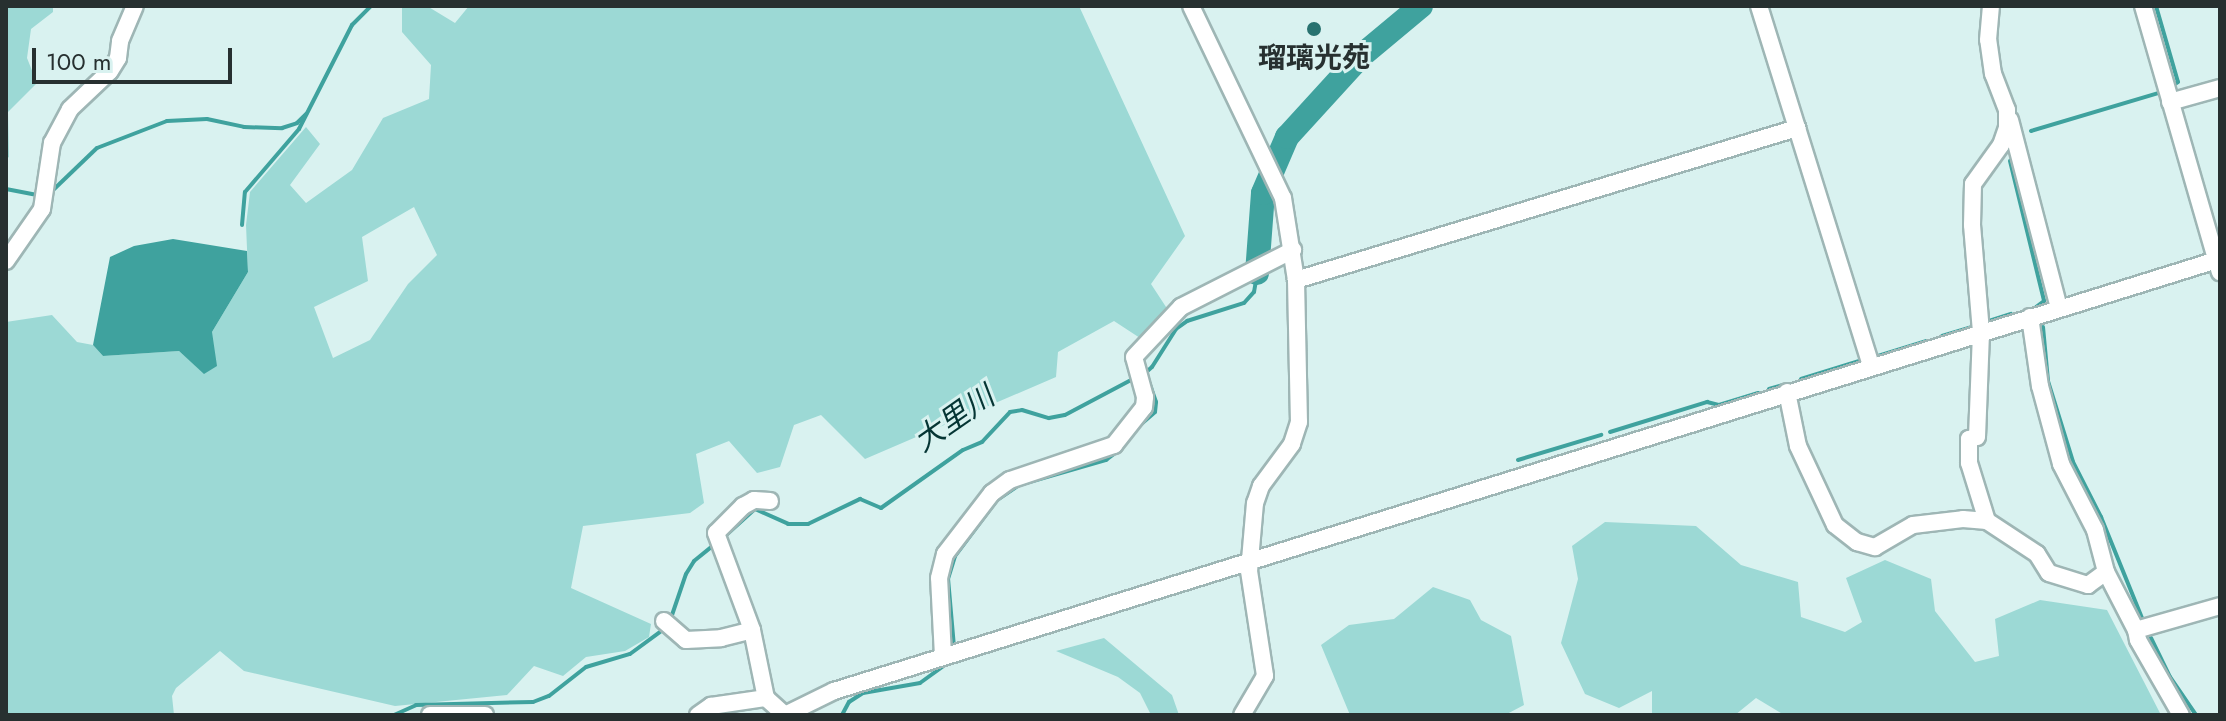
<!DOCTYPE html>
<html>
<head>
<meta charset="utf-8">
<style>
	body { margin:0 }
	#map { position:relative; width:2226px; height:721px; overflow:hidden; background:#d9f2f0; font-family:Jost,"Noto Sans JP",sans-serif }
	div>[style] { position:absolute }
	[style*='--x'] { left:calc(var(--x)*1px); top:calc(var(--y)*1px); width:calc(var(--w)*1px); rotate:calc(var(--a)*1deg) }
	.green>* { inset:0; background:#9cd9d5 }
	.water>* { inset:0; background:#3fa29e }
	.stream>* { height:4px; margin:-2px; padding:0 2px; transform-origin:2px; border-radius:2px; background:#3fa29e }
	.river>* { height:24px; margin:-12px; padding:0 12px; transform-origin:12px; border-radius:12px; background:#3fa29e }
	.roads { filter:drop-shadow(2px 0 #9eb6b5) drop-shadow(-2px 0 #9eb6b5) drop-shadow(0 2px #9eb6b5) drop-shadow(0 -2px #9eb6b5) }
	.minor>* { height:16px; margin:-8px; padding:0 8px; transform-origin:8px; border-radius:8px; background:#fff }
	.dots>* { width:22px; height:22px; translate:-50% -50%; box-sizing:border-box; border:4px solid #d9f2f0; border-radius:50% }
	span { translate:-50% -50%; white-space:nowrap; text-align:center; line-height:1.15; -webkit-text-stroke:6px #d9f2f0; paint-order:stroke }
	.poi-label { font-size:28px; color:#273030; font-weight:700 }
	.water-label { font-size:30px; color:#053534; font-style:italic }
	.frame { position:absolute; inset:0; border:8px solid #273030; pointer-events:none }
	.scale { position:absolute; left:32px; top:48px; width:200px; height:36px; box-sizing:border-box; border:4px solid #273030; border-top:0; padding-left:10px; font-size:24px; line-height:28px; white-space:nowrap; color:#273030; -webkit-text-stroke:6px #d9f2f0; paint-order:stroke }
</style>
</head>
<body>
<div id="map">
	<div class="green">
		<div style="clip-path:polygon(6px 6px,53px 6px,53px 12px,31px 29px,27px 58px,37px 83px,8px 112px,9px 157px,6px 159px)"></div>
		<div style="clip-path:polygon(evenodd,402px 6px,427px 6px,455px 23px,469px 6px,1079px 6px,1185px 236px,1151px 284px,1168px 310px,1140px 338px,1114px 321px,1058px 352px,1056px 377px,865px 459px,821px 415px,794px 425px,780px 467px,757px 473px,729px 441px,696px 454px,704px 503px,690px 513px,583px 526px,571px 588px,651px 624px,649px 637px,625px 651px,586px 657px,563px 676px,534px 666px,507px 695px,395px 706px,244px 671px,220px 651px,176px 688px,172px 696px,174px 715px,6px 715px,6px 322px,52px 315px,77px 342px,93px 345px,103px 356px,179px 351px,204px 373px,212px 332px,248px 272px,246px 225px,250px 192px,306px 127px,320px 144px,290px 185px,306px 203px,352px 170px,383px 118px,429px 99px,431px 65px,402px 32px,402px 6px,414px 207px,437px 255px,408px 284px,370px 340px,333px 358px,314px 307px,368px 281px,362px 237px,414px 207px)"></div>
		<div style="clip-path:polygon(1605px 522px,1696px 526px,1741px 565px,1798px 582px,1801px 617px,1845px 632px,1862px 622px,1846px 578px,1885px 560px,1931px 579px,1935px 611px,1975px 662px,1999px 656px,1995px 619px,2040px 600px,2107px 610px,2161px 715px,1784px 715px,1756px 698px,1735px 715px,1652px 715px,1652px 691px,1619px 708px,1585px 694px,1561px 643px,1578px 579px,1572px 546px)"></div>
		<div style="clip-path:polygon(1433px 587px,1470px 600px,1481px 620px,1511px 636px,1524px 705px,1505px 715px,1350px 715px,1321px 645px,1349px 625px,1394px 619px)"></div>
		<div style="clip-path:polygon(1104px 638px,1172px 695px,1179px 715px,1151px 715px,1140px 693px,1118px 677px,1056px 651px)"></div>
	</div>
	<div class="water">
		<div style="clip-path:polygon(173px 239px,247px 251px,248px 272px,212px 332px,217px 366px,204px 374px,179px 351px,103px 356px,93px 345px,110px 257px,134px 246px)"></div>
	</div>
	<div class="stream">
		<div style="--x:2156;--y:6;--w:79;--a:73.9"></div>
		<div style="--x:2178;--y:82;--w:9;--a:148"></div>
		<div style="--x:2031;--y:131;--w:137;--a:-16.6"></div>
		<div style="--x:2010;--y:161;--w:144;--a:76.3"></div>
		<div style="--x:2044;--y:301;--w:10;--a:143"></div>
		<div style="--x:6;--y:189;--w:33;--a:11"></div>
		<div style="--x:50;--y:193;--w:65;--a:-43.8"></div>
		<div style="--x:97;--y:148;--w:75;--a:-21.1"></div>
		<div style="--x:167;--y:121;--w:40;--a:-2.9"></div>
		<div style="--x:207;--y:119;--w:38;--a:12"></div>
		<div style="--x:244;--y:127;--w:38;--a:2"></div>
		<div style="--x:282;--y:128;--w:16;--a:-18"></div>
		<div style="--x:297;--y:123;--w:13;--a:-45"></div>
		<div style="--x:242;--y:225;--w:33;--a:-85"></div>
		<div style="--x:245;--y:192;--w:83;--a:-49.4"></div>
		<div style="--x:299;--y:129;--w:117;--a:-63"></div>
		<div style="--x:352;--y:25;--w:27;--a:-45"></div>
		<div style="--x:1989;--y:321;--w:23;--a:-18"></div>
		<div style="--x:2043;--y:327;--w:54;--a:84.7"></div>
		<div style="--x:2048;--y:381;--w:85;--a:72.8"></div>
		<div style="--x:2073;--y:462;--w:62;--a:63"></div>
		<div style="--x:2101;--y:517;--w:109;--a:67.9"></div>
		<div style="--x:1942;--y:336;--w:34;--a:-17"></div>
		<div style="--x:1878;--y:356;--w:50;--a:-17.4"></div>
		<div style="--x:1143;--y:375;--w:12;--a:-42"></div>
		<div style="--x:1152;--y:367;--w:45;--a:-57.7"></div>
		<div style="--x:1176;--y:329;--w:14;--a:-36"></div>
		<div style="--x:1187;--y:321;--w:60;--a:-17.5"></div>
		<div style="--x:1244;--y:303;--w:15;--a:-48"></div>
		<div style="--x:1254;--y:292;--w:17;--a:-80"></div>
		<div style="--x:1801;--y:379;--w:61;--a:-17.2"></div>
		<div style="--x:1769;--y:389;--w:15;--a:-16"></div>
		<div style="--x:1139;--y:426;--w:21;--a:-41"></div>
		<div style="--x:1155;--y:412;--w:10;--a:-84"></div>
		<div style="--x:1156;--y:402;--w:24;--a:-109"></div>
		<div style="--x:1610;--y:432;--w:102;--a:-17.2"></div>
		<div style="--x:1707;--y:402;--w:12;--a:14"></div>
		<div style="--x:1719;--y:405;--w:41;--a:-17.1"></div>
		<div style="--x:1518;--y:460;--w:87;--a:-16.8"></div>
		<div style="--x:724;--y:537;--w:42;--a:-42.1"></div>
		<div style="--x:755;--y:509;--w:36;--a:24"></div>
		<div style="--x:788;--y:524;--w:20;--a:0"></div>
		<div style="--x:808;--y:524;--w:58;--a:-25.7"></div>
		<div style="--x:860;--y:499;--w:23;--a:23"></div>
		<div style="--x:881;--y:508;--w:100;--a:-35.3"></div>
		<div style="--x:963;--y:450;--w:21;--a:-23"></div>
		<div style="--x:982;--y:442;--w:41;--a:-47"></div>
		<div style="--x:1010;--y:412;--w:12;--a:-9"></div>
		<div style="--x:1022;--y:410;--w:28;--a:17"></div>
		<div style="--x:1049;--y:418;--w:16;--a:-11"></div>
		<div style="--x:1065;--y:415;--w:79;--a:-27.9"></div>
		<div style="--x:671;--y:618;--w:46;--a:-71.2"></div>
		<div style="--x:686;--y:574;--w:15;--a:-58"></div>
		<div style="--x:694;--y:561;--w:26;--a:-39"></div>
		<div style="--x:2151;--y:638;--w:43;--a:64"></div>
		<div style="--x:2170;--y:677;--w:46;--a:55.6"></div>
		<div style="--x:954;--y:647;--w:68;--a:-95"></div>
		<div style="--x:948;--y:579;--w:24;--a:-73"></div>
		<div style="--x:955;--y:556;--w:70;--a:-53.1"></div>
		<div style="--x:997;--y:500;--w:27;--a:-34"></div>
		<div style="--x:1019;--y:485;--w:91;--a:-16"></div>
		<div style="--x:1106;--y:460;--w:15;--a:-37"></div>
		<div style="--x:394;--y:715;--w:24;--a:-24"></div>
		<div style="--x:416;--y:705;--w:117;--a:-1.5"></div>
		<div style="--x:533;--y:702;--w:17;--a:-21"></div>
		<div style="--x:549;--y:696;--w:47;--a:-38.1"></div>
		<div style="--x:586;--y:667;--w:46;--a:-16.5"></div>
		<div style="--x:630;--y:654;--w:42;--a:-36.3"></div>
		<div style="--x:842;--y:715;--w:15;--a:-62"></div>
		<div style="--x:849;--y:702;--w:17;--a:-33"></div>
		<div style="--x:863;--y:693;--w:58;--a:-10"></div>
		<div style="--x:920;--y:683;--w:39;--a:-36"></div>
	</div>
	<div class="river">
		<div style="--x:1257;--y:273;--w:80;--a:-85.7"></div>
		<div style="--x:1263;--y:193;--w:61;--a:-66.8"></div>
		<div style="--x:1287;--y:137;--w:110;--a:-47.6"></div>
		<div style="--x:1361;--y:56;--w:78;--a:-39.8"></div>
	</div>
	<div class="roads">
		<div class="minor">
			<div style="--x:1191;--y:6;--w:213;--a:64.4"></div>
			<div style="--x:1283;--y:198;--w:83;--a:81"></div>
			<div style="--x:1296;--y:280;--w:142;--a:88.8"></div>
			<div style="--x:1299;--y:422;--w:23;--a:108"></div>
			<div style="--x:1292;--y:444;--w:52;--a:126.4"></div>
			<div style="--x:1261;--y:486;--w:18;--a:109"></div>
			<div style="--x:1255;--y:503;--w:68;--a:95"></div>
			<div style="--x:1249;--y:571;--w:106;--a:81.3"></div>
			<div style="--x:1265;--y:676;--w:45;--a:120.5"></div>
			<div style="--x:1759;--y:6;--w:377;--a:72.7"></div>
			<div style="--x:2143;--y:6;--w:277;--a:73.9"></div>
			<div style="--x:2170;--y:102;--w:52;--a:-15.6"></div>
			<div style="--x:2010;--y:120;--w:194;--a:75.4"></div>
			<div style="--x:6;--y:261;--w:63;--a:-55.3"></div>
			<div style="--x:42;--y:209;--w:67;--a:-81.4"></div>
			<div style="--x:52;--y:143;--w:38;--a:-62"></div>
			<div style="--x:70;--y:109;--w:55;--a:-43.5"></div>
			<div style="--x:110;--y:71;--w:15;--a:-58"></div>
			<div style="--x:118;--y:58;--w:17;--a:-83"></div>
			<div style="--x:120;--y:41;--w:38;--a:-67"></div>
			<div style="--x:1296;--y:280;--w:524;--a:-16.88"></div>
			<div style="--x:2030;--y:317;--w:70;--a:81.8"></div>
			<div style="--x:2040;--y:386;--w:81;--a:74.9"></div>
			<div style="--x:2061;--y:464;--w:74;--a:62.7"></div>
			<div style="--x:2095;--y:530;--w:43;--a:75.3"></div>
			<div style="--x:2106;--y:572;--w:65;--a:62.7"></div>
			<div style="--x:2136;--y:630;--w:10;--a:79"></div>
			<div style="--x:2138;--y:640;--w:86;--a:60.2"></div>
			<div style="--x:1787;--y:392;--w:55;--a:78.5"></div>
			<div style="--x:1798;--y:446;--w:87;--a:64.9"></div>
			<div style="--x:1835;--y:525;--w:28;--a:38"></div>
			<div style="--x:1857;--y:542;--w:19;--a:16"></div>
			<div style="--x:1875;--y:547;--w:44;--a:-30.1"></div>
			<div style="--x:1913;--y:525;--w:50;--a:-6.8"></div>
			<div style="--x:1963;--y:519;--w:24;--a:5"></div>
			<div style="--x:1987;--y:521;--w:60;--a:33.4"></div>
			<div style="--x:2037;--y:554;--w:22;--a:58"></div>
			<div style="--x:2049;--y:573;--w:41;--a:17.1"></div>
			<div style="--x:2088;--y:585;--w:22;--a:-36"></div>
			<div style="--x:770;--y:501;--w:16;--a:-176"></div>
			<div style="--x:754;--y:500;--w:13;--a:151"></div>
			<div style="--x:743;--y:506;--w:38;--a:135"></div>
			<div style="--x:716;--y:533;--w:103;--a:69.6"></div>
			<div style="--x:752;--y:630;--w:69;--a:78.4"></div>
			<div style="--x:766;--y:698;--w:25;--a:42"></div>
			<div style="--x:1987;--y:521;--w:61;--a:-107.2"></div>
			<div style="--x:1969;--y:463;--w:24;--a:-90"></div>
			<div style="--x:1969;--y:439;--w:8;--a:-14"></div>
			<div style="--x:1977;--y:437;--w:105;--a:-87.8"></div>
			<div style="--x:1981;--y:332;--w:107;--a:-94.8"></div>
			<div style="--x:1972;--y:225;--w:41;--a:-88.6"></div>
			<div style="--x:1973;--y:184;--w:48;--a:-54.3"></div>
			<div style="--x:2001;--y:145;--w:18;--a:-71"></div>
			<div style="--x:2007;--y:128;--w:18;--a:-90"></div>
			<div style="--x:2007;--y:110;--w:39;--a:-111"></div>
			<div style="--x:1993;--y:74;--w:34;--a:-98"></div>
			<div style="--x:1988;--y:40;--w:34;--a:-85"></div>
			<div style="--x:664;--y:621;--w:29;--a:41"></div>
			<div style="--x:686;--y:640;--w:35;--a:-3"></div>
			<div style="--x:721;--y:638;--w:32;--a:-14"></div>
			<div style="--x:2136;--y:630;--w:87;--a:-15.9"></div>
			<div style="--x:943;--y:656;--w:78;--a:-92.9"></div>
			<div style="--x:939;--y:578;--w:25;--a:-76"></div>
			<div style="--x:945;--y:554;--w:77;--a:-52.4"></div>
			<div style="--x:992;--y:493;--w:22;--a:-36"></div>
			<div style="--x:1010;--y:480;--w:110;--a:-18.6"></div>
			<div style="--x:1114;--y:445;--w:48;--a:-51.7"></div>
			<div style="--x:1144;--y:407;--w:10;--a:-84"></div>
			<div style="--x:1145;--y:397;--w:41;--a:-105.4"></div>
			<div style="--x:1134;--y:357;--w:69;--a:-46.8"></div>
			<div style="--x:1181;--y:307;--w:126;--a:-27"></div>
			<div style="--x:430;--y:715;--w:55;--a:0"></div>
			<div style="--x:698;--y:715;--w:16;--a:-35"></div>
			<div style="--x:711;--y:706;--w:56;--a:-8.3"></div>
			<div style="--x:785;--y:715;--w:55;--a:-26.1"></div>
			<div style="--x:834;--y:691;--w:1452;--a:-17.31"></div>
		</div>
	</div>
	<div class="dots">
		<div style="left:1314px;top:29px;background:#287270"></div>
	</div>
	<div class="poi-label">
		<span style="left:1314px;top:58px">瑠璃光苑</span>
	</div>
	<div class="water-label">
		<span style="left:954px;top:419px;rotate:-35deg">大里川</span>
	</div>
	<div class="frame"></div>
	<div class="scale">100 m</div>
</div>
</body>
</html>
